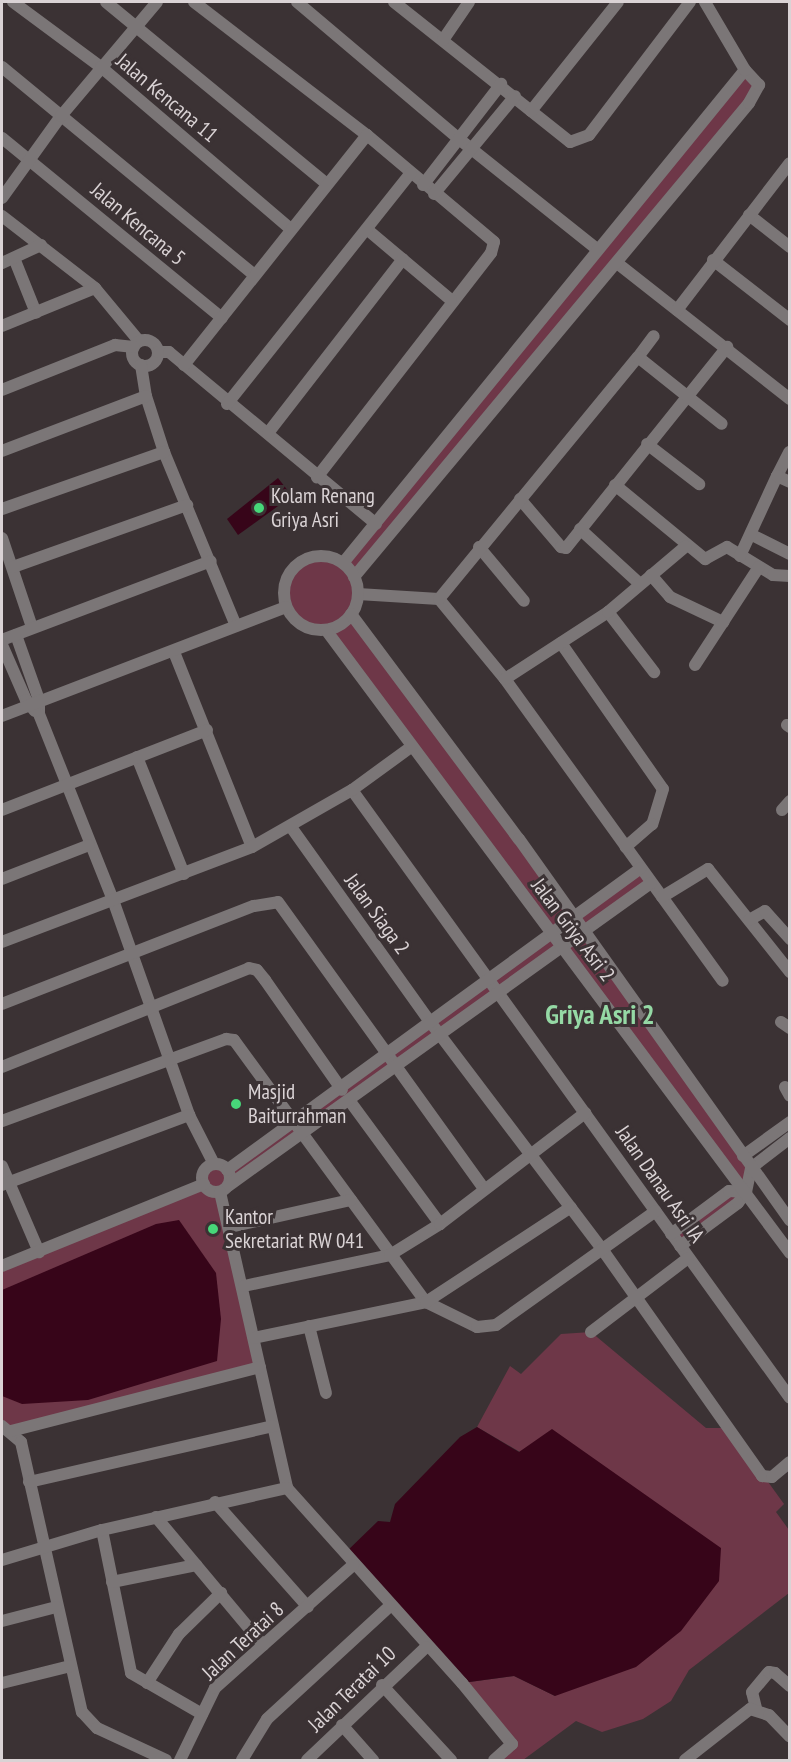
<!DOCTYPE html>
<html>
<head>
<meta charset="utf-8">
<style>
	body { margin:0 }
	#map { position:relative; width:791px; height:1762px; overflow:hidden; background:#3b3234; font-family:"PT Sans Narrow",sans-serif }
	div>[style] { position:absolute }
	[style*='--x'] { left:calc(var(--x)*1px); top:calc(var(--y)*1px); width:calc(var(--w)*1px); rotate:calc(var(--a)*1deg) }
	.green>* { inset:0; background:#6e3748 }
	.water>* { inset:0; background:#370519 }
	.minor>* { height:12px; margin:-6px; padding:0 6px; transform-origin:6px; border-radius:6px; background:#7b7677 }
	.minor>.ring { margin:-6px; padding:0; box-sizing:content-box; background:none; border:12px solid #7b7677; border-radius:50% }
	.tertiary>* { height:12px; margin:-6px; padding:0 6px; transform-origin:6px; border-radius:6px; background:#7b7677 }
	.tertiary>.ring { margin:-6px; padding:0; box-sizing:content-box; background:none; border:12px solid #7b7677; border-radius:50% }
	.dots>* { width:16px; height:16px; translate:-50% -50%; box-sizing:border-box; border:3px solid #3b3234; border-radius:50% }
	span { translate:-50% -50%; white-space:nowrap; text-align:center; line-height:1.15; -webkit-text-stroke:6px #3b3234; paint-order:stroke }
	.street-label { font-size:21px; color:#dad3d5 }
	.poi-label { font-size:21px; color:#dad3d5 }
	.left { translate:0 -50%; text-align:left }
	.district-label { font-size:27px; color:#95d9a5; font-weight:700 }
	.frame { position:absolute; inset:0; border:3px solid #dad3d5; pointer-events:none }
</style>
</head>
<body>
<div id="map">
	<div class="green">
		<div style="clip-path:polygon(evenodd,745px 70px,759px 85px,355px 576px,358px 594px,351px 614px,573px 917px,641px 868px,651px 883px,584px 932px,751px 1168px,746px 1192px,680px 1246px,671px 1234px,729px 1191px,745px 1192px,560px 948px,225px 1189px,260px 1367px,11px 1431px,2px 1426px,2px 1266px,203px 1180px,210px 1166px,225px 1167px,550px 934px,326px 630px,314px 630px,293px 618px,284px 596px,285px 584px,298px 563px,308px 558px,320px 555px,343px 563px,745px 70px,574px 918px,583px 933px,560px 947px,550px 934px,574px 918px)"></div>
		<div style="clip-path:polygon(591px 1332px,706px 1428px,729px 1428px,784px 1504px,776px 1512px,789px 1530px,789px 1593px,689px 1670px,671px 1701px,643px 1719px,602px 1732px,576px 1721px,523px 1760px,494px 1760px,512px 1744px,462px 1683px,514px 1676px,555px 1696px,520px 1452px,477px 1427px,510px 1366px,521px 1374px,561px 1334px)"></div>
	</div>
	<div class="water">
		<div style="clip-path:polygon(278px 478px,292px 496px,238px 535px,227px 519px)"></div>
		<div style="clip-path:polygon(179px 1220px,216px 1273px,221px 1319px,217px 1361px,88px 1400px,22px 1404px,2px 1396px,2px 1290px,156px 1224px)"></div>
		<div style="clip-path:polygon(477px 1427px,519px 1452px,552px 1429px,721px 1548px,719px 1581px,681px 1631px,636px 1667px,555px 1696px,514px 1676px,462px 1683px,343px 1555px,378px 1521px,390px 1522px,395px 1504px,460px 1437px)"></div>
	</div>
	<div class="minor">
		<div style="--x:13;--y:2;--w:109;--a:36.5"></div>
		<div style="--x:101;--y:67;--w:250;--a:40.5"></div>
		<div style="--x:106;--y:2;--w:286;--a:39.5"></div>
		<div style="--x:194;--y:2;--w:218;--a:37.6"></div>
		<div style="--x:367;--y:135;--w:166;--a:40.1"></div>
		<div style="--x:494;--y:242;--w:11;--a:105"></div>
		<div style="--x:491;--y:253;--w:284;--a:127.8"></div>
		<div style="--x:297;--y:2;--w:212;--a:40.2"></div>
		<div style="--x:459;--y:139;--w:176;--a:38.6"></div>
		<div style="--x:394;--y:2;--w:225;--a:38.5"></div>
		<div style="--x:570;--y:142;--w:20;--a:-20"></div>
		<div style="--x:589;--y:135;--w:167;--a:-52.8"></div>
		<div style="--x:443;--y:40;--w:46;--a:-55.6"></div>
		<div style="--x:2;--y:67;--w:327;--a:39.5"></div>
		<div style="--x:531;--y:111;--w:139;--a:-51.4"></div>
		<div style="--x:2;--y:138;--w:284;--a:39.3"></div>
		<div style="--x:423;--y:185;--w:128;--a:-52.3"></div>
		<div style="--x:434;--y:194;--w:127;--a:-50.4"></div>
		<div style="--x:2;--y:198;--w:101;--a:-54.3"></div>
		<div style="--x:61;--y:116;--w:149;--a:-49.9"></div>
		<div style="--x:749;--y:215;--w:52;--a:38"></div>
		<div style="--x:2;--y:216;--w:118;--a:37.7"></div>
		<div style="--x:95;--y:288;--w:69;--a:50.3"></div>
		<div style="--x:369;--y:231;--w:107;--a:40.1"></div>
		<div style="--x:14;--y:258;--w:59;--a:68.2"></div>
		<div style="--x:713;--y:260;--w:98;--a:37.9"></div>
		<div style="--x:2;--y:263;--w:43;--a:-24.8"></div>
		<div style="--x:617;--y:263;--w:220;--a:38.2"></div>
		<div style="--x:677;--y:310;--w:185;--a:-52.5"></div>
		<div style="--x:2;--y:326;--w:100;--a:-22.2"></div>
		<div class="ring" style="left:132px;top:340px;width:14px;height:14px"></div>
		<div style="--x:158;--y:352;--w:11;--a:0"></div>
		<div style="--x:169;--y:352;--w:269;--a:39.7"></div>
		<div style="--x:638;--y:357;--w:26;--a:-53"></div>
		<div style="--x:141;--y:365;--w:31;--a:81"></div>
		<div style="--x:146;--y:396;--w:59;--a:72.2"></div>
		<div style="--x:164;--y:452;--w:188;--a:67.5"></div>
		<div style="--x:184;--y:365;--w:294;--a:-51.5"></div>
		<div style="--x:2;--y:390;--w:122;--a:-21.7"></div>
		<div style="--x:115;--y:345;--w:19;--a:6"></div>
		<div style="--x:227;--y:404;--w:295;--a:-51.5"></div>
		<div style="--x:268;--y:433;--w:220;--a:-52.2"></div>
		<div style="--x:647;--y:444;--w:66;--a:37.6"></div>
		<div style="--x:2;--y:451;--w:154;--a:-20.9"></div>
		<div style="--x:777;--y:476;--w:27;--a:-63"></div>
		<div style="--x:615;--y:485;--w:117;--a:39.4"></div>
		<div style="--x:705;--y:559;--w:25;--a:-29"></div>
		<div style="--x:727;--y:547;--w:54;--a:31.3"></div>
		<div style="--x:773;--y:575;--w:17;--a:3"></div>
		<div style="--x:520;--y:499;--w:63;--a:49.5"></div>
		<div style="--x:561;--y:547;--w:5;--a:11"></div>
		<div style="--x:566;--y:548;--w:258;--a:-51.3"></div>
		<div style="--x:2;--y:509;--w:172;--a:-19.4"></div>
		<div style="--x:580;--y:529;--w:81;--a:42.5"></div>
		<div style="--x:752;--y:535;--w:42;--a:26.6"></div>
		<div style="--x:2;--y:538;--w:94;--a:71.4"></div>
		<div style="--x:479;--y:547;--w:70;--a:50.2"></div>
		<div style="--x:740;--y:556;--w:88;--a:-65.2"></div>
		<div style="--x:777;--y:476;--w:14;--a:25"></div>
		<div style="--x:343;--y:563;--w:636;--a:-50.81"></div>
		<div style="--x:13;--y:567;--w:185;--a:-19.6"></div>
		<div style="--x:651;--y:575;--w:29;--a:49"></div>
		<div style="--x:670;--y:597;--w:59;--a:25.3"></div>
		<div style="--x:354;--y:577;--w:617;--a:-50.19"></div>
		<div style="--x:749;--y:103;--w:21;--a:-61"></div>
		<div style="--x:759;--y:85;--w:21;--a:-133"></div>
		<div style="--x:745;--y:70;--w:79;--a:-120.5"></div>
		<div style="--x:358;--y:594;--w:81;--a:3.5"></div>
		<div style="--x:439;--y:599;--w:104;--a:50.5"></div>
		<div style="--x:505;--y:679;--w:372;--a:54.2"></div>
		<div style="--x:439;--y:599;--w:313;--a:-50.6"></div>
		<div style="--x:638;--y:357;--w:107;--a:38.6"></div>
		<div style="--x:608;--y:612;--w:76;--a:52.5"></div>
		<div style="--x:16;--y:635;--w:69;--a:70.5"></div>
		<div style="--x:39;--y:700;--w:14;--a:90"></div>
		<div style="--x:39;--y:714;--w:200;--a:68.3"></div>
		<div style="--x:113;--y:900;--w:228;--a:70.5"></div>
		<div style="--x:189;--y:1115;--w:55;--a:63"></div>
		<div style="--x:2;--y:640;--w:223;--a:-20.7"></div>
		<div style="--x:561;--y:643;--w:178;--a:55.1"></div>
		<div style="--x:663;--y:789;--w:37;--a:107"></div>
		<div style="--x:652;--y:824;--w:35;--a:139"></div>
		<div style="--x:2;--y:645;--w:60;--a:66.4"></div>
		<div style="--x:26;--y:700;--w:14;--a:51"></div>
		<div style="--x:174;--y:652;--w:210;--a:68.2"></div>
		<div style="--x:695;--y:665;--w:117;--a:-56.9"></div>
		<div style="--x:505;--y:679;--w:123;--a:-33"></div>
		<div style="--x:608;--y:612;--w:102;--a:-40.2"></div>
		<div style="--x:787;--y:725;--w:4;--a:34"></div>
		<div style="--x:137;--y:757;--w:126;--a:68.1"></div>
		<div style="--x:352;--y:790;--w:749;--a:54.23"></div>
		<div style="--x:2;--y:810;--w:220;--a:-21.3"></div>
		<div style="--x:782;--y:810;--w:12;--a:-48"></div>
		<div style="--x:291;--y:827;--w:241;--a:54.5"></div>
		<div style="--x:431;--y:1023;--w:283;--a:52.9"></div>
		<div style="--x:602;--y:1249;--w:278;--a:54.8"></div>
		<div style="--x:762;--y:1476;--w:10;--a:6"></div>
		<div style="--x:772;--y:1477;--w:23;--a:-40"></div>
		<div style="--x:2;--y:879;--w:93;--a:-21.3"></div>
		<div style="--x:662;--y:897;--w:54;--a:-31.3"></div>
		<div style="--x:708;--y:869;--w:132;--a:51.5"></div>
		<div style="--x:749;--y:920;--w:18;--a:-29"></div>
		<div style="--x:765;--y:911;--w:38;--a:48"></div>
		<div style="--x:2;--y:942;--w:267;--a:-20.8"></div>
		<div style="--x:252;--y:847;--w:115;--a:-29.7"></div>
		<div style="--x:352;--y:790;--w:73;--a:-36.1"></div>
		<div style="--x:2;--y:1004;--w:270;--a:-21.3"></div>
		<div style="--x:254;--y:906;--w:24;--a:-9"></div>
		<div style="--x:278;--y:902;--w:353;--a:54.3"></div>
		<div style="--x:781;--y:1022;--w:11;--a:34"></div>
		<div style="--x:2;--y:1067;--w:266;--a:-21.8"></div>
		<div style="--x:249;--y:968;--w:8;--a:14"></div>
		<div style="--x:257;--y:970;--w:13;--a:51"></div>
		<div style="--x:265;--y:980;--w:134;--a:55"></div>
		<div style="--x:785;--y:1087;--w:10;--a:61"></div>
		<div style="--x:349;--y:1100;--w:154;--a:53.7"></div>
		<div style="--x:2;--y:1121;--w:239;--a:-20.1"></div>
		<div style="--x:226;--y:1039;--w:8;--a:7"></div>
		<div style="--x:234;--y:1040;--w:325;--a:53.8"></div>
		<div style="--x:426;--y:1302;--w:57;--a:26.1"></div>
		<div style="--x:477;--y:1327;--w:19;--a:-6"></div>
		<div style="--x:496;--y:1325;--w:196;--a:-35.5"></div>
		<div style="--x:743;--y:1156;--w:58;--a:-35.9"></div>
		<div class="ring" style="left:202px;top:1164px;width:16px;height:16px"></div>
		<div style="--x:2;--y:1166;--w:94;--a:66.7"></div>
		<div style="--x:227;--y:1170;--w:512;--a:-36.11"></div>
		<div style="--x:2;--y:1185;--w:200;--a:-20.5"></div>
		<div style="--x:228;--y:1186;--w:520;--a:-35.61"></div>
		<div style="--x:220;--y:1192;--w:303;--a:77.2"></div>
		<div style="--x:287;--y:1488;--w:262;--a:48.1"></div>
		<div style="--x:462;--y:1683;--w:79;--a:50.7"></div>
		<div style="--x:512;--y:1744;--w:24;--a:138"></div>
		<div style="--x:230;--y:1227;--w:124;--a:-12.6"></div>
		<div style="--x:671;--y:1234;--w:72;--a:-36.6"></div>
		<div style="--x:729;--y:1191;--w:17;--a:3"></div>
		<div style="--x:680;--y:1246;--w:72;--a:-36.6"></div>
		<div style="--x:738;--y:1203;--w:14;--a:-54"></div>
		<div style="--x:746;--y:1192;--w:25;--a:-78"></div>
		<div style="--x:751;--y:1168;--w:49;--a:-37.6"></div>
		<div style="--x:2;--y:1266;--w:218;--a:-22.1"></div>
		<div style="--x:244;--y:1286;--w:149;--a:-12"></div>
		<div style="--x:390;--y:1255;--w:59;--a:-31.8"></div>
		<div style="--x:440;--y:1224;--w:183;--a:-37.4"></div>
		<div style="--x:309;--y:1326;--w:69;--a:75.8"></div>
		<div style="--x:591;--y:1332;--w:122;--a:-37.3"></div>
		<div style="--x:254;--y:1338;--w:176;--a:-11.8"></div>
		<div style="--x:426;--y:1302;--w:173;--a:-33.2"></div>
		<div style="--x:2;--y:1426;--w:25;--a:40"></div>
		<div style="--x:21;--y:1442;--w:277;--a:77.3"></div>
		<div style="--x:82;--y:1712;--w:22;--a:47"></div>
		<div style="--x:97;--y:1728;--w:76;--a:24.9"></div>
		<div style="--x:11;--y:1431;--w:257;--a:-14.4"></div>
		<div style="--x:29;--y:1482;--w:250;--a:-12.9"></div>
		<div style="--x:215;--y:1502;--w:140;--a:48.5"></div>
		<div style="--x:156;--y:1517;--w:167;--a:50.1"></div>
		<div style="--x:102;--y:1530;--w:146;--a:78.5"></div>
		<div style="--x:131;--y:1673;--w:82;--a:30"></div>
		<div style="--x:2;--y:1560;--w:104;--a:-16.7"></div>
		<div style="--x:102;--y:1530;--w:190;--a:-12.8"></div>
		<div style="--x:112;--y:1582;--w:86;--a:-11.4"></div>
		<div style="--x:2;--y:1621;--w:56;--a:-14.5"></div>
		<div style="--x:2;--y:1683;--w:70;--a:-14"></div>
		<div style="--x:147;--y:1683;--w:59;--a:-56.9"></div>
		<div style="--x:179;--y:1634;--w:59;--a:-44.3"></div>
		<div style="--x:382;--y:1685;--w:102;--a:47.4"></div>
		<div style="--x:756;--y:1708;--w:16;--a:-104"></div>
		<div style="--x:752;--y:1692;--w:26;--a:-50"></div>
		<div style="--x:769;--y:1672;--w:6;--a:9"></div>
		<div style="--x:775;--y:1673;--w:20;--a:41"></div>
		<div style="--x:342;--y:1725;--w:47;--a:48.5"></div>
		<div style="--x:180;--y:1760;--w:80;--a:-64.1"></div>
		<div style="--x:215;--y:1688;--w:185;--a:-41.7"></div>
		<div style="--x:242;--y:1760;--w:48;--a:-58.6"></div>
		<div style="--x:267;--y:1719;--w:167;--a:-42.6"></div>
		<div style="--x:307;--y:1760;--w:164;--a:-43.5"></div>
		<div style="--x:685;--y:1760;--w:83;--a:-38.1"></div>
		<div style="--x:750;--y:1709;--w:20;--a:18"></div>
		<div style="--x:769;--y:1715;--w:30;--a:46"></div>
	</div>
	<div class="tertiary">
		<div class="ring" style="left:284px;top:556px;width:62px;height:62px"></div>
		<div style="--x:351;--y:614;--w:281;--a:53.3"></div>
		<div style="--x:519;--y:839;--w:468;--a:54.6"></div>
		<div style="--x:326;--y:630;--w:777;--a:53.32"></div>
		<div style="--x:2;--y:716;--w:304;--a:-21"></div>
	</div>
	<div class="dots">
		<div style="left:259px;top:508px;background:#47d779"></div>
		<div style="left:236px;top:1104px;background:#47d779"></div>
		<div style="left:213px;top:1229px;background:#47d779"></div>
	</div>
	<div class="street-label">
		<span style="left:167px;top:98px;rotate:40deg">Jalan Kencana 11</span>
		<span style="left:138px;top:224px;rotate:40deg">Jalan Kencana 5</span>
		<span style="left:377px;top:914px;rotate:54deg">Jalan Siaga 2</span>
		<span style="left:573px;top:930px;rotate:53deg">Jalan Griya Asri 2</span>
		<span style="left:660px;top:1184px;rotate:55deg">Jalan Danau Asri IA</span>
		<span style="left:243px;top:1641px;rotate:-43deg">Jalan Teratai 8</span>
		<span style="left:352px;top:1689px;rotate:-44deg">Jalan Teratai 10</span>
	</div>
	<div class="poi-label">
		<span class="left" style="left:271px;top:508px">Kolam Renang<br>Griya Asri</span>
		<span class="left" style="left:248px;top:1104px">Masjid<br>Baiturrahman</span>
		<span class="left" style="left:225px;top:1229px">Kantor<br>Sekretariat RW 041</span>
	</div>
	<div class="district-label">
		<span style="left:600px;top:1015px">Griya Asri 2</span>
	</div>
	<div class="frame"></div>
</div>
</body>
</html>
